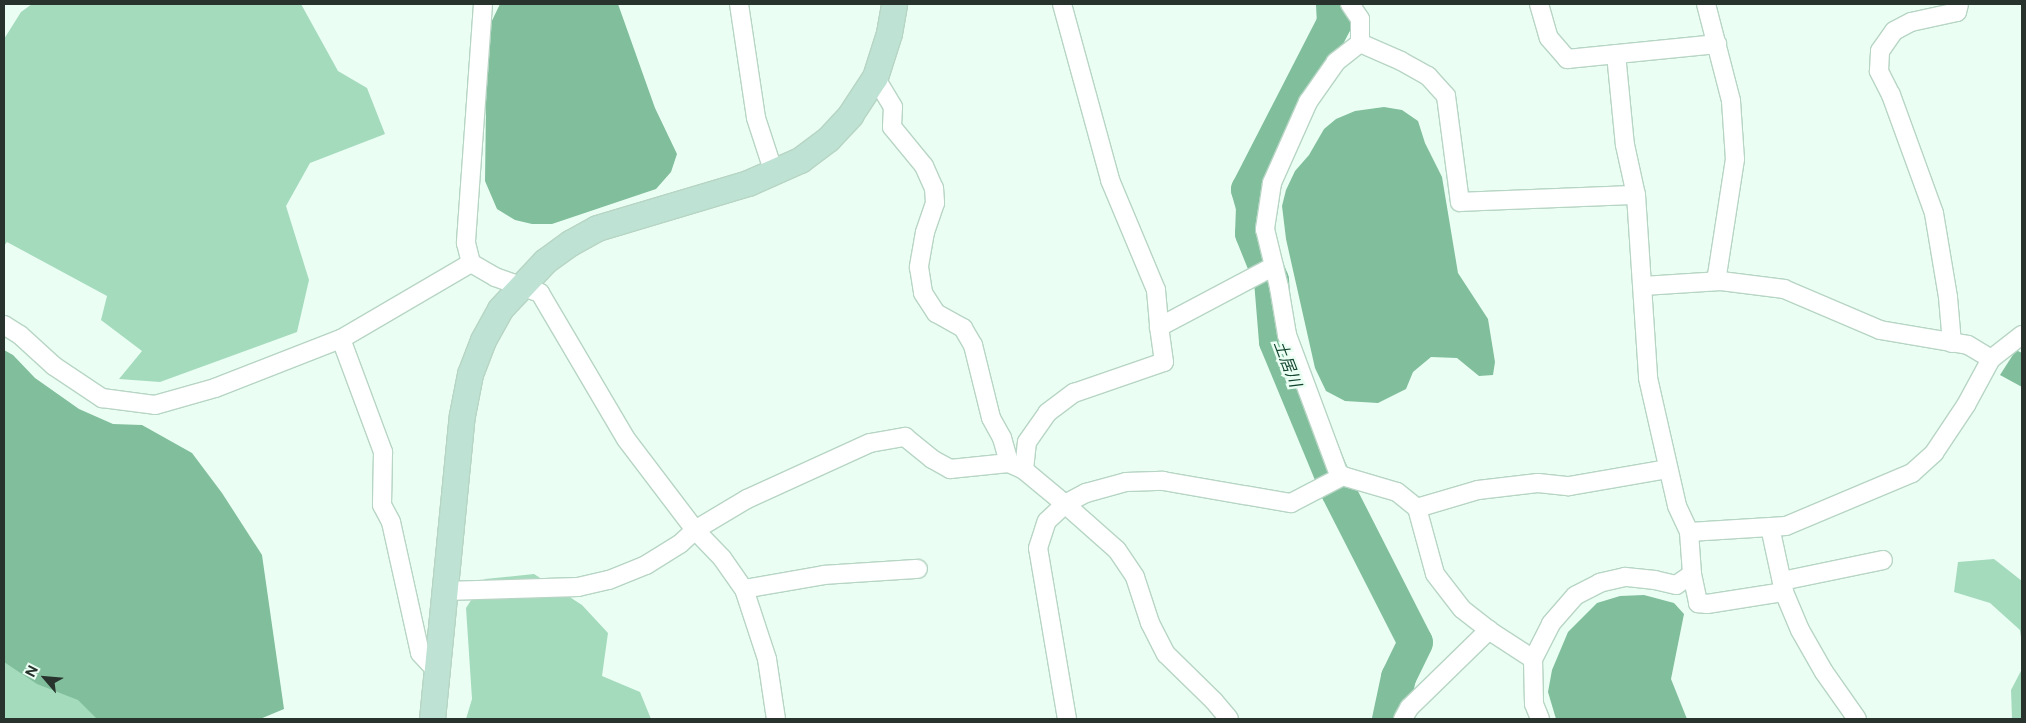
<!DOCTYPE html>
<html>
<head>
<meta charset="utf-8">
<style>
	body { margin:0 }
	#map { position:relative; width:2026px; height:723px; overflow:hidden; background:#ebfef3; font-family:"Public Sans","Noto Sans JP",sans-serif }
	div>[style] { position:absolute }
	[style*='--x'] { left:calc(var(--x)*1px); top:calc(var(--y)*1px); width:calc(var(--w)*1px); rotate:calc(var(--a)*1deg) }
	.green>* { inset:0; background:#a4dbbd }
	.water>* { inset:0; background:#80be9c }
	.river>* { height:35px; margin:-17.5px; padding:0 17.5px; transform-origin:17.5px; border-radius:17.5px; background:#80be9c }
	.roads { filter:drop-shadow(1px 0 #b7d5c4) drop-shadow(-1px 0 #b7d5c4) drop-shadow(0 1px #b7d5c4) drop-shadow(0 -1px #b7d5c4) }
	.street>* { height:18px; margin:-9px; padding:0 9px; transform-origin:9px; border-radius:9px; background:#fff }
	.secondary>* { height:25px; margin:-12.5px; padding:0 12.5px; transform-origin:12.5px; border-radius:12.5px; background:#bee2d3 }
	span { translate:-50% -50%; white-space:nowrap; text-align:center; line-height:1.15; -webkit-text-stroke:5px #ebfef3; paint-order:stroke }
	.water-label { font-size:16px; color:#12442e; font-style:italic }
	.frame { position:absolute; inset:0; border:5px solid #28332d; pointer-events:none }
	.north { position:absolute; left:20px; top:653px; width:50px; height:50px; -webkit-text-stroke:4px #ebfef3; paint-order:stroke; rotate:297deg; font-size:14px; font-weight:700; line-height:20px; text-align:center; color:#28332d }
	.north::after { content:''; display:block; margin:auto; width:18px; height:22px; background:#28332d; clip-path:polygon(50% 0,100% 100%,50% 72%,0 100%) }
</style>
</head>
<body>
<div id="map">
	<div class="green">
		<div style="clip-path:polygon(32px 4px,301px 4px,338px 71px,367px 88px,385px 134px,310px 163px,286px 206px,309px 280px,297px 332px,160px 382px,119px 379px,142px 351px,101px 320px,107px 296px,7px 242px,4px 246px,4px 39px,21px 12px)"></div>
		<div style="clip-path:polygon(1994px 559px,2022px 581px,2022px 645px,2020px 630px,1990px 603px,1954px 592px,1958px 562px)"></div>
		<div style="clip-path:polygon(534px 574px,582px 605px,608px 633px,602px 676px,640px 692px,651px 719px,466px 719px,472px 699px,466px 608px,485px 579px)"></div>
		<div style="clip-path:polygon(4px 633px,140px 719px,4px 719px)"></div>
		<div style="clip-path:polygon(2022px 669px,2022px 719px,2012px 719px,2011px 690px)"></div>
	</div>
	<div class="water">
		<div style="clip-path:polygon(500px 4px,618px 4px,655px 108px,677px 154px,671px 172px,656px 189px,552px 224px,532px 224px,515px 220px,497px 209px,485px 181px,487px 31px)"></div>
		<div style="clip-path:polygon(1384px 107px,1402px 110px,1418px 121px,1425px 143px,1442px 177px,1458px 273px,1488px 319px,1495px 362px,1493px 375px,1479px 376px,1457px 358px,1431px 357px,1413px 372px,1406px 389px,1378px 403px,1345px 401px,1326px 391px,1315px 368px,1286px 239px,1282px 206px,1286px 190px,1295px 171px,1309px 155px,1324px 129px,1336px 119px,1355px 111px)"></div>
		<div style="clip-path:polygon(4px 350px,13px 355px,35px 378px,79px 409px,113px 424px,142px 425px,192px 453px,222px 493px,262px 555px,284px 709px,260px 719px,97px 719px,78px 700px,37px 684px,4px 662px)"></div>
		<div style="clip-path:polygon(2016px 350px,2022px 353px,2022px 387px,2000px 375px)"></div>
		<div style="clip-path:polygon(1644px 595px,1674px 603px,1684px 614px,1671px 679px,1687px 719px,1556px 719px,1548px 692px,1552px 670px,1568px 632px,1597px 603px,1620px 596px)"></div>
	</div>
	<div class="river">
		<div style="--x:1333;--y:4;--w:18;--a:87"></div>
		<div style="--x:1334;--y:22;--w:188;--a:117.2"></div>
		<div style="--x:1248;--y:189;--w:18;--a:74"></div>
		<div style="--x:1253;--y:206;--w:27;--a:92"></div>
		<div style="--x:1252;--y:233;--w:51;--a:68"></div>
		<div style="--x:1271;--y:280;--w:61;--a:85.3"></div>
		<div style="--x:1276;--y:341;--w:162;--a:67.5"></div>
		<div style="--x:1338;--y:491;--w:169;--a:63"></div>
		<div style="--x:1415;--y:642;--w:39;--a:116"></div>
		<div style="--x:1398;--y:677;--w:43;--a:102.1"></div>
	</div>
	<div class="roads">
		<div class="street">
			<div style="--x:483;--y:4;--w:240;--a:94.1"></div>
			<div style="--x:466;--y:243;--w:21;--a:76"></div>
			<div style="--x:471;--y:263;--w:28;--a:30"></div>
			<div style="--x:495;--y:277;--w:48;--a:19.6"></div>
			<div style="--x:540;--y:293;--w:169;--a:59.5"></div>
			<div style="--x:626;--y:439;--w:114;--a:52.8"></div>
			<div style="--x:695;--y:530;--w:39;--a:46"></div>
			<div style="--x:722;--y:558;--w:38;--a:55"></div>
			<div style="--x:744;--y:589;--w:74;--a:71.8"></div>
			<div style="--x:767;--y:659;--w:61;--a:81.5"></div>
			<div style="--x:739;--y:4;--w:115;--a:81.5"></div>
			<div style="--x:756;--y:118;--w:58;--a:71.9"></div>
			<div style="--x:1062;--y:4;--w:182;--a:74.7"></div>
			<div style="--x:1110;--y:180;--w:119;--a:67.3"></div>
			<div style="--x:1156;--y:290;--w:37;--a:85"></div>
			<div style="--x:1350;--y:4;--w:18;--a:56"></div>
			<div style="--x:1360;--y:19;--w:24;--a:90"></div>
			<div style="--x:1539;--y:4;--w:35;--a:74"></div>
			<div style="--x:1549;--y:38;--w:28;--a:49"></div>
			<div style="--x:1567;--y:59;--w:151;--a:-5.7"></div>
			<div style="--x:1706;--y:4;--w:100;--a:75.5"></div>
			<div style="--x:1731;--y:101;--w:58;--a:86.1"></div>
			<div style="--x:1735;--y:159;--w:117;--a:98.8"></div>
			<div style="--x:1717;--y:275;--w:7;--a:56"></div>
			<div style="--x:1721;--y:281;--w:64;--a:7.2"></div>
			<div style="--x:1784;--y:289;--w:104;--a:23.1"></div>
			<div style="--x:1880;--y:330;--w:89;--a:9.7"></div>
			<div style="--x:1968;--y:345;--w:27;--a:31"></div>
			<div style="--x:1360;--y:43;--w:45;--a:23.7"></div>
			<div style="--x:1401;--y:61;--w:31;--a:29"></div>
			<div style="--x:1428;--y:76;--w:27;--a:48"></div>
			<div style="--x:1446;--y:96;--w:107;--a:82.5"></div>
			<div style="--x:1460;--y:202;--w:176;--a:-2.3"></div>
			<div style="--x:1636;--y:195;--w:183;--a:86.2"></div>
			<div style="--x:1648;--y:378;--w:131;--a:77.2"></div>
			<div style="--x:1677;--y:506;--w:29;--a:65"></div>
			<div style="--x:1689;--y:532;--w:42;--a:85.9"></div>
			<div style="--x:1692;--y:574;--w:19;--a:145"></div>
			<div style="--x:1676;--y:585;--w:22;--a:-167"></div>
			<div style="--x:1655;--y:580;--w:30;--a:-174"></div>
			<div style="--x:1625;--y:577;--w:26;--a:167"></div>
			<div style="--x:1600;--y:583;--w:28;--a:153"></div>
			<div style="--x:1575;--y:596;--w:37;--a:131"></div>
			<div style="--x:1551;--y:624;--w:39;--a:117"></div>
			<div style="--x:1533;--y:659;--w:45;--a:88.7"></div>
			<div style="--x:1534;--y:704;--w:16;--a:68"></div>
			<div style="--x:1360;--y:43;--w:31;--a:142"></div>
			<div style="--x:1336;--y:62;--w:49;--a:125"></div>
			<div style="--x:1308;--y:102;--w:89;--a:114"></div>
			<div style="--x:1272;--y:183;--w:47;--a:98.7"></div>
			<div style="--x:1265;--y:229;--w:60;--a:76.4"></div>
			<div style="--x:1279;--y:287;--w:49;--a:80.5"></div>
			<div style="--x:1287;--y:335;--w:149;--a:69.6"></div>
			<div style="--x:1339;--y:475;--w:60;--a:16.3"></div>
			<div style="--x:1397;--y:492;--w:26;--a:39"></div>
			<div style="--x:1417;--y:508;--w:68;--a:74.7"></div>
			<div style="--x:1435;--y:574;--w:44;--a:52.4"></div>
			<div style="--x:1462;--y:609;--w:39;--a:38"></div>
			<div style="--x:1493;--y:633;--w:48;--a:33"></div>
			<div style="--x:1616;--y:54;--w:91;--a:84.4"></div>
			<div style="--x:1625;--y:145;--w:51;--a:77.6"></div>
			<div style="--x:875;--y:77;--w:35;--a:59"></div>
			<div style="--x:893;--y:107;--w:20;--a:93"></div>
			<div style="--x:892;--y:127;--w:50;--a:50.6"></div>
			<div style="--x:924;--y:166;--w:24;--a:66"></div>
			<div style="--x:934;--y:188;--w:15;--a:86"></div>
			<div style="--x:935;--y:203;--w:31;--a:109"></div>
			<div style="--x:925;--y:232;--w:36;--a:100"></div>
			<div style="--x:919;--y:267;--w:26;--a:81"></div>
			<div style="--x:923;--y:293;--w:24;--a:57"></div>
			<div style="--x:936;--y:313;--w:31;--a:29"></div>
			<div style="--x:963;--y:328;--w:20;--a:60"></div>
			<div style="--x:973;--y:345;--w:75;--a:76.1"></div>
			<div style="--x:991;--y:418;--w:23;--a:61"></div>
			<div style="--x:1002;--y:438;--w:26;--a:74"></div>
			<div style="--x:1643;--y:286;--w:78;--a:-3.7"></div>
			<div style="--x:4;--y:325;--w:19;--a:32"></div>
			<div style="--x:20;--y:335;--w:46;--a:42.4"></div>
			<div style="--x:54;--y:366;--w:58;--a:33.7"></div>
			<div style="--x:102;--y:398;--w:53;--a:7.5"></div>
			<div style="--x:155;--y:405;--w:62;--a:-15.8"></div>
			<div style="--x:215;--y:388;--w:135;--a:-21.3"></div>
			<div style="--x:341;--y:339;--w:151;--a:-30.3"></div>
			<div style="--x:341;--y:339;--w:121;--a:69.6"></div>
			<div style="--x:383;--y:452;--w:53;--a:91.1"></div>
			<div style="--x:382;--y:505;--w:19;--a:62"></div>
			<div style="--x:391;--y:522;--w:134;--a:77.5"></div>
			<div style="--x:420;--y:653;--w:26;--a:47"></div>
			<div style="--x:1952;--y:343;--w:46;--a:-95"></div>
			<div style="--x:1948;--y:297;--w:85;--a:-99.5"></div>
			<div style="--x:1934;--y:213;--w:126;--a:-110"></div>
			<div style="--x:1891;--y:95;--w:27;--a:-117"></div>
			<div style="--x:1879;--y:71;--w:20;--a:-87"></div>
			<div style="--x:1880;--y:51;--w:24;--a:-55"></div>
			<div style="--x:1894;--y:31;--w:19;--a:-28"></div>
			<div style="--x:1911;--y:22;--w:47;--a:-12.3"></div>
			<div style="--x:1957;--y:12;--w:8;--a:-76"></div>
			<div style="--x:1024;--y:470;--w:28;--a:-84"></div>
			<div style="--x:1027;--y:442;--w:35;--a:-55"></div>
			<div style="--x:1047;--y:413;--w:34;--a:-37"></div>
			<div style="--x:1074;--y:393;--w:95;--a:-19"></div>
			<div style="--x:1164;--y:362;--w:35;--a:-98"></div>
			<div style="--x:1159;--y:327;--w:130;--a:-27.9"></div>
			<div style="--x:1417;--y:508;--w:64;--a:-16.4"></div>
			<div style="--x:1478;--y:490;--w:60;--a:-6.7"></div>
			<div style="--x:1538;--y:483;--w:31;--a:6"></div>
			<div style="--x:1569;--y:486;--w:99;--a:-9.8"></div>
			<div style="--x:1770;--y:527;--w:66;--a:77.8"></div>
			<div style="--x:1784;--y:592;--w:41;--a:67.2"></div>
			<div style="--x:1800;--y:630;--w:48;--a:60.3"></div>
			<div style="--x:1824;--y:672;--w:57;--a:54.9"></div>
			<div style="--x:1689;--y:532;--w:97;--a:-3.5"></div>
			<div style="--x:1786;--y:526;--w:137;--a:-22.8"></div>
			<div style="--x:1912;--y:473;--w:30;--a:-42"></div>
			<div style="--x:1934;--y:453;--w:58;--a:-56.3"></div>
			<div style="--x:1966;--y:405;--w:52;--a:-61.5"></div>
			<div style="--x:1991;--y:359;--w:39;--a:-38"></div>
			<div style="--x:1692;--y:574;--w:30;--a:78"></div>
			<div style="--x:1698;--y:603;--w:9;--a:6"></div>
			<div style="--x:1707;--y:604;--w:78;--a:-8.9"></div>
			<div style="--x:1782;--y:581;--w:103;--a:-11.7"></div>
			<div style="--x:744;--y:589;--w:81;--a:-9.9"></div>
			<div style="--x:824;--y:575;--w:94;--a:-3.7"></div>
			<div style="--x:445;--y:591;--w:133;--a:-1.7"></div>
			<div style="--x:578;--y:587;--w:32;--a:-13"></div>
			<div style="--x:609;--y:580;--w:40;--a:-22"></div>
			<div style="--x:646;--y:565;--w:40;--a:-32"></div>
			<div style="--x:680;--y:544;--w:21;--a:-43"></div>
			<div style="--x:695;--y:530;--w:61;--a:-30.8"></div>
			<div style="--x:747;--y:499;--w:135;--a:-24.5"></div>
			<div style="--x:870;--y:443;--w:36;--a:-10"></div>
			<div style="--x:905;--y:437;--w:35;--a:39"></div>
			<div style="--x:932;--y:459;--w:21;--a:29"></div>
			<div style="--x:950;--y:469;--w:59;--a:-5.8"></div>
			<div style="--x:1009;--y:463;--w:17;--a:25"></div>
			<div style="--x:1024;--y:470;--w:53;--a:39.7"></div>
			<div style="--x:1065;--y:504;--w:24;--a:-28"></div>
			<div style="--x:1086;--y:493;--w:41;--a:-15.4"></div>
			<div style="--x:1126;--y:482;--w:37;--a:-2"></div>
			<div style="--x:1163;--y:481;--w:130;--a:9.8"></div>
			<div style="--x:1291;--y:503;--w:59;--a:-27.4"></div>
			<div style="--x:1067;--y:719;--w:173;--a:-99.6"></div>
			<div style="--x:1038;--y:548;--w:28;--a:-72"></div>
			<div style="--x:1047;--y:521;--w:25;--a:-43"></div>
			<div style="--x:1065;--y:504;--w:69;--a:41.5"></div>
			<div style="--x:1117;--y:550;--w:32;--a:56"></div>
			<div style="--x:1135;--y:577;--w:48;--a:71.9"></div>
			<div style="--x:1150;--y:623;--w:35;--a:63"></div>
			<div style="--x:1166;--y:654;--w:67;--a:44.4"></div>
			<div style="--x:1214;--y:701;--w:23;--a:50"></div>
			<div style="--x:1403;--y:719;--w:13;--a:-61"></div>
			<div style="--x:1409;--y:708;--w:112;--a:-44.3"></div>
		</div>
		<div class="secondary">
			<div style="--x:432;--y:719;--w:305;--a:-84.4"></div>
			<div style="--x:462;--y:415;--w:42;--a:-79"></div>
			<div style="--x:470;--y:374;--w:36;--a:-69"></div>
			<div style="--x:483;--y:340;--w:35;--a:-61"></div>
			<div style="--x:500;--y:309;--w:66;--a:-46.8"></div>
			<div style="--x:545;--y:261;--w:31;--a:-36"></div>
			<div style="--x:570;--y:243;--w:31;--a:-29"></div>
			<div style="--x:597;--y:228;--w:158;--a:-16.6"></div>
			<div style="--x:748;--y:183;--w:57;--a:-23.9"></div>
			<div style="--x:800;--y:160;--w:35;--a:-37"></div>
			<div style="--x:828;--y:139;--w:33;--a:-47"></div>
			<div style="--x:850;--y:115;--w:45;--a:-56.7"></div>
			<div style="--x:875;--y:77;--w:46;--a:-72.3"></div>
			<div style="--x:889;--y:33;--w:29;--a:-80"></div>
		</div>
	</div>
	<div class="water-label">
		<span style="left:1287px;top:364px;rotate:69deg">土居川</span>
	</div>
	<div class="frame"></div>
	<div class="north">N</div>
</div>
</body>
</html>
